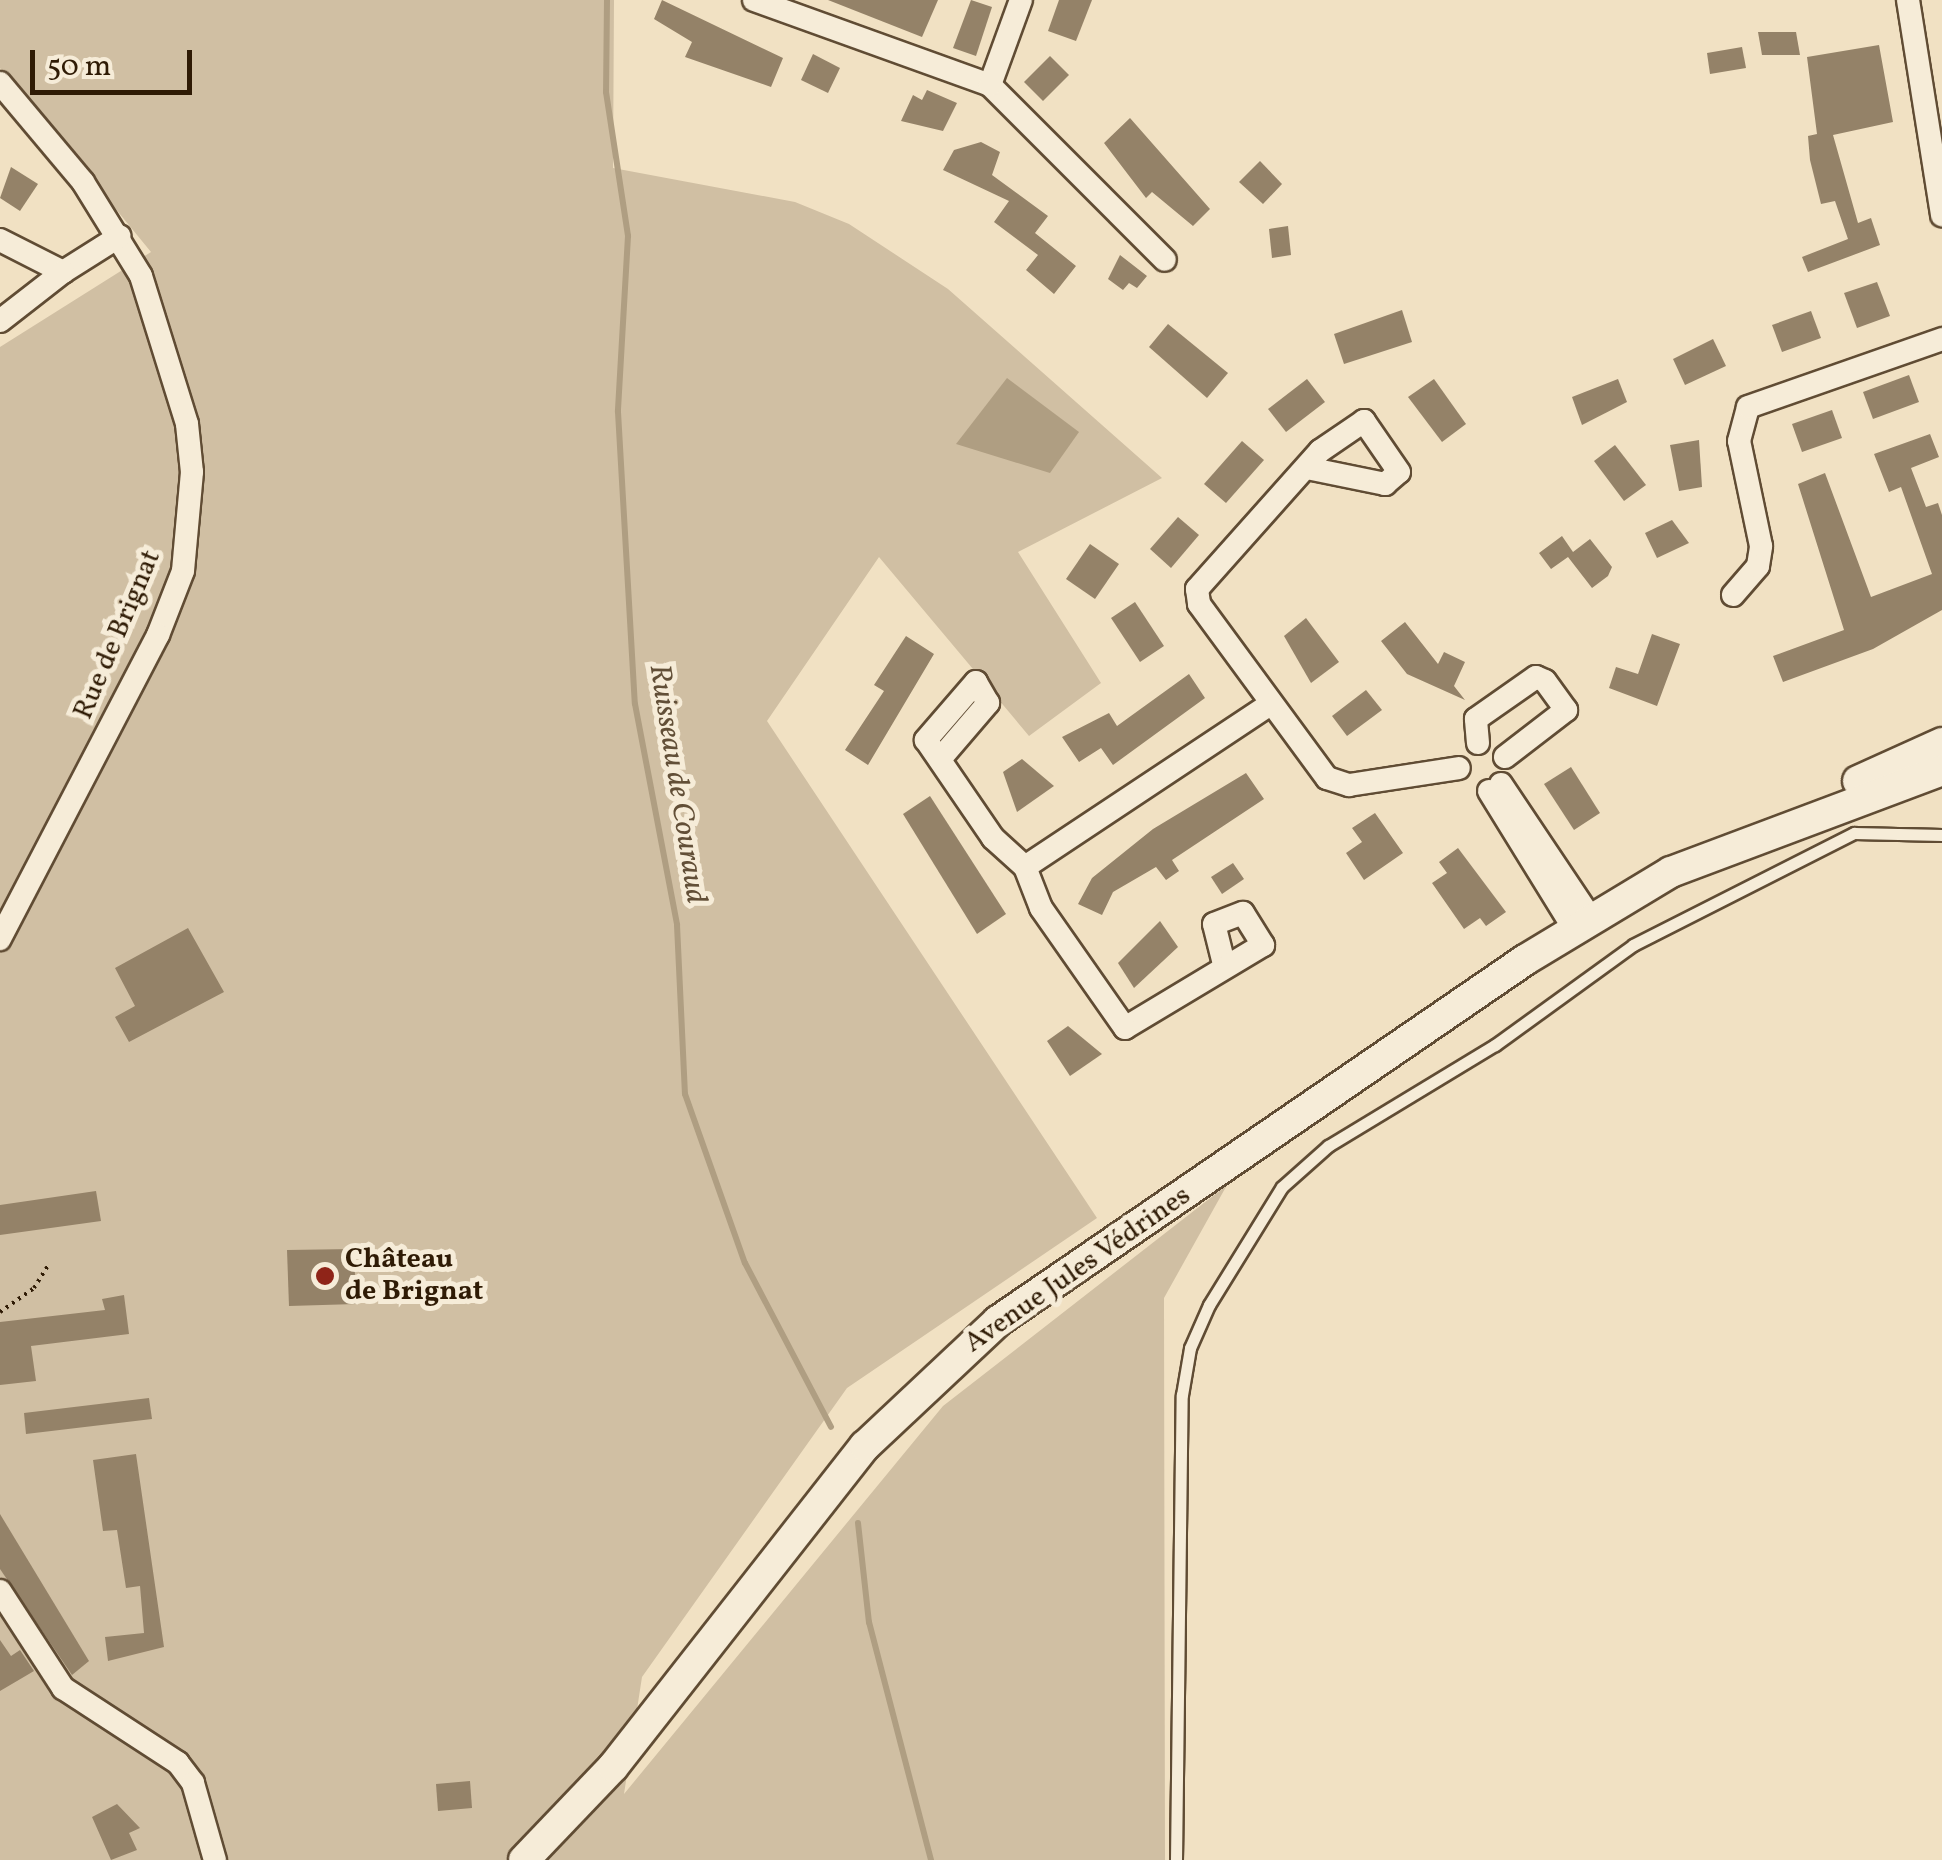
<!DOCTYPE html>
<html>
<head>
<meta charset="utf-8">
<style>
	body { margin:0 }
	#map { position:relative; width:1942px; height:1860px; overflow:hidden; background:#f1e1c3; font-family:Vollkorn,serif }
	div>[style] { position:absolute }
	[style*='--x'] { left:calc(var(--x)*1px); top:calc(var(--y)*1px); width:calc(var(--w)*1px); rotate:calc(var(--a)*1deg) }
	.green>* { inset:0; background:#d0bfa3 }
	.water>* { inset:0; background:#af9e82 }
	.stream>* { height:6px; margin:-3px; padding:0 3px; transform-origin:3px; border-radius:3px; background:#af9e82 }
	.building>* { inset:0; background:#948268 }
	.path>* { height:4px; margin-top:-2px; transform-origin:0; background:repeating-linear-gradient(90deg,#2f1b05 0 2.5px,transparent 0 7.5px) }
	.roads { filter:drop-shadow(2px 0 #604c34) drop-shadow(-2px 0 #604c34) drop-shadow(0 2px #604c34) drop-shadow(0 -2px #604c34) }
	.service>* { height:11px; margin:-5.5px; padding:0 5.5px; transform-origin:5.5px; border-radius:5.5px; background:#f6ecd8 }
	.minor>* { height:22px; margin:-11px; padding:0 11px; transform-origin:11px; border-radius:11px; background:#f6ecd8 }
	.secondary>* { height:30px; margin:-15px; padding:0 15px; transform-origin:15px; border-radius:15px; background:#f6ecd8 }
	.dots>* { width:28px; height:28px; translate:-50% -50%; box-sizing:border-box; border:5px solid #f6ecd8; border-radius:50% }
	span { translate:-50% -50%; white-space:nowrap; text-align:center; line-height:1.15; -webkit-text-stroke:10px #f6ecd8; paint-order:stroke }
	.street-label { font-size:28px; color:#2f1b05 }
	.poi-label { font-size:28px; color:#2f1b05; font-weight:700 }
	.left { translate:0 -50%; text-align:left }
	.water-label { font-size:30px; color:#624f37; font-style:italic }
	.scale { position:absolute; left:30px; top:50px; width:162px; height:45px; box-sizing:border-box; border:5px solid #2f1b05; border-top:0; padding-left:12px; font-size:30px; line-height:35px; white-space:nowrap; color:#2f1b05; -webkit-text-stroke:8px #f6ecd8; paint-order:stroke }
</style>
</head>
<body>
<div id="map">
	<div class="green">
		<div style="clip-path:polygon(0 0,614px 0,613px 168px,795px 202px,849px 224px,948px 289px,1162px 478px,1018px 552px,1101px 683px,1029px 736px,879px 557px,767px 721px,1097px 1218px,847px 1388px,642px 1677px,624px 1794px,943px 1406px,1227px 1185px,1164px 1298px,1165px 1860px,0 1860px,0 347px,151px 252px,0 68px)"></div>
	</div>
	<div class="water">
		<div style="clip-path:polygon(1007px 378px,1079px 432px,1050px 473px,956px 444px)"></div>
	</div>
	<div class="stream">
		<div style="--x:607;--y:0;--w:92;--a:90.6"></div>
		<div style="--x:606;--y:92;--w:146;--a:81.3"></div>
		<div style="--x:628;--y:236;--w:176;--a:93.3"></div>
		<div style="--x:618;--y:412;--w:292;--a:86.7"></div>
		<div style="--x:635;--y:704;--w:225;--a:79.2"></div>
		<div style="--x:677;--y:925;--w:169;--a:87.3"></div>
		<div style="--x:685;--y:1094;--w:179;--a:70.5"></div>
		<div style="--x:745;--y:1263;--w:185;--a:62.3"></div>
		<div style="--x:858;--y:1523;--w:100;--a:83.7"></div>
		<div style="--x:869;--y:1622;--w:246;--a:75.4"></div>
	</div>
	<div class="building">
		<div style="clip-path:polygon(662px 0,783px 58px,771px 87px,685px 57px,692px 42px,654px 19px)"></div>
		<div style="clip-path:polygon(828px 0,938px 0,922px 37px)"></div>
		<div style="clip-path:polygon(971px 0,992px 7px,976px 56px,953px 48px)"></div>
		<div style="clip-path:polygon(1059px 0,1092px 0,1076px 41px,1048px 31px)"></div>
		<div style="clip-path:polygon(1758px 32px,1796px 32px,1800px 55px,1762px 55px)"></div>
		<div style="clip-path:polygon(1879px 45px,1893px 122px,1833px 135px,1858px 223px,1871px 218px,1880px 245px,1808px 272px,1802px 257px,1848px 239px,1835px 201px,1821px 204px,1810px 160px,1808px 136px,1817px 134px,1807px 57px)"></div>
		<div style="clip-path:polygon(1742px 47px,1746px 68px,1710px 74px,1707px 53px)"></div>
		<div style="clip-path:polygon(813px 54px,840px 68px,828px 93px,801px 80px)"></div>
		<div style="clip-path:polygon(1050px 56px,1069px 75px,1043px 101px,1024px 82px)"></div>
		<div style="clip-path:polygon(927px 90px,957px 103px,943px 131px,901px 121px,913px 95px,922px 100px)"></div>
		<div style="clip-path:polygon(1130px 118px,1210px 209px,1193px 226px,1152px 192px,1146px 198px,1104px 143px)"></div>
		<div style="clip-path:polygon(981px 142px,1000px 152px,992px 175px,1048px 216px,1035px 233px,1076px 266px,1054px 294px,1026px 270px,1038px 255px,994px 222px,1009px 201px,943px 170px,954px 150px)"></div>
		<div style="clip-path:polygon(1260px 161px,1282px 184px,1263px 204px,1239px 182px)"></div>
		<div style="clip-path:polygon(11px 167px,38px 184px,20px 211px,0 198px)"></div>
		<div style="clip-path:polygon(1288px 226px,1291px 255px,1272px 258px,1269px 229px)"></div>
		<div style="clip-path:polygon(1120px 255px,1147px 276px,1137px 288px,1129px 283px,1123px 290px,1108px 279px)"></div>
		<div style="clip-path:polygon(1877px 282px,1890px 316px,1857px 328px,1844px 293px)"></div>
		<div style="clip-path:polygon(1402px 310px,1412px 342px,1344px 364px,1334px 334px)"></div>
		<div style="clip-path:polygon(1811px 311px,1821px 338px,1782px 352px,1772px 325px)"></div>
		<div style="clip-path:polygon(1168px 324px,1228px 373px,1207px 398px,1149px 347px)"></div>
		<div style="clip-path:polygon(1713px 339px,1726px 366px,1685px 385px,1673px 359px)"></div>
		<div style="clip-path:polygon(1909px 375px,1919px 402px,1873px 419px,1863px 392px)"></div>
		<div style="clip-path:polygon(1307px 379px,1325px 402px,1286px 432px,1268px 409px)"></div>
		<div style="clip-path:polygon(1434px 379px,1466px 424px,1442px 442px,1408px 397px)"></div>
		<div style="clip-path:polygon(1618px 379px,1627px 402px,1582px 425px,1572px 397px)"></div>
		<div style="clip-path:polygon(1832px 410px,1842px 438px,1802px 452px,1792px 424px)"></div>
		<div style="clip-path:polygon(1930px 434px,1939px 457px,1911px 468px,1926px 507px,1938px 503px,1942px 515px,1942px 610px,1873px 649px,1783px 682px,1773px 656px,1844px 630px,1798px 484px,1825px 473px,1871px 597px,1932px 574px,1901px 487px,1889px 492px,1874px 454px)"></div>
		<div style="clip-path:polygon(1699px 440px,1702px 487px,1679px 491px,1670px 445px)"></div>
		<div style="clip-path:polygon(1242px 441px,1264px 460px,1226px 503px,1204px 484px)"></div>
		<div style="clip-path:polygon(1615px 445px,1646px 485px,1624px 501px,1594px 461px)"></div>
		<div style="clip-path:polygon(1178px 517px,1199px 535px,1171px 568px,1150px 549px)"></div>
		<div style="clip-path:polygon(1672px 520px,1689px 543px,1657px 558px,1645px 533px)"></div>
		<div style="clip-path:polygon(1562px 536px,1573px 552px,1590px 539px,1612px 567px,1608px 576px,1592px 588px,1568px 557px,1551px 569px,1539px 553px)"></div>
		<div style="clip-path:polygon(1090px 544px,1119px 564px,1095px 599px,1066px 579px)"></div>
		<div style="clip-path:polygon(1135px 602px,1164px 646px,1140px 662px,1111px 618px)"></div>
		<div style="clip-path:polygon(1306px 618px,1339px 662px,1311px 683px,1284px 636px)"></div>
		<div style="clip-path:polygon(1405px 622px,1438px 664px,1444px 652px,1465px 662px,1454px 686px,1465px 700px,1407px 674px,1381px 641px)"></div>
		<div style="clip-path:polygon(1652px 634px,1680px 644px,1657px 706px,1609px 688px,1616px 667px,1638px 674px)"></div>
		<div style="clip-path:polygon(906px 636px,934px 654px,868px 765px,845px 750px,884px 691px,874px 685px)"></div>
		<div style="clip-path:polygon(1189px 674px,1205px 698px,1113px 765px,1101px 748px,1079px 762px,1062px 737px,1109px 713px,1117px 726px)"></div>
		<div style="clip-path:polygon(1366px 690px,1382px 710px,1347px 736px,1332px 716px)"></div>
		<div style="clip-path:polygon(1022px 759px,1054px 786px,1017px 812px,1003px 772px)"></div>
		<div style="clip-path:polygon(1571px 767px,1600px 813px,1574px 830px,1544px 784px)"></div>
		<div style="clip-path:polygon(1246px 773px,1264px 799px,1172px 860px,1179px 871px,1166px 880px,1156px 867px,1113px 892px,1102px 915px,1078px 904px,1092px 878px,1153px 829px)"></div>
		<div style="clip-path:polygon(930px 796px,1006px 914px,977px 934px,903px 814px)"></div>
		<div style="clip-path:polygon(1375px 813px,1403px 853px,1364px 880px,1346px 853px,1362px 842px,1352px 828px)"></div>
		<div style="clip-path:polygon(1458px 848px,1506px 912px,1486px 926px,1480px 918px,1464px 929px,1432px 883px,1447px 873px,1439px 862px)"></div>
		<div style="clip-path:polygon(1233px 863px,1244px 879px,1222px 894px,1211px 877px)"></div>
		<div style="clip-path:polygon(1160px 921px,1178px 947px,1134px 988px,1118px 963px)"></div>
		<div style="clip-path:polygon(188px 928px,224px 992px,129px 1042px,115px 1017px,135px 1006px,115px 968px)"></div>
		<div style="clip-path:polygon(1068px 1026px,1102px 1054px,1070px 1076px,1047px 1041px)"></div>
		<div style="clip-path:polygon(96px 1191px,101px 1221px,0 1235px,0 1205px)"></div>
		<div style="clip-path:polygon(354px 1249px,356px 1304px,289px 1306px,287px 1250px)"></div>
		<div style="clip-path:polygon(124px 1295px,129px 1334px,31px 1346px,36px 1381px,0 1385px,0 1322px,105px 1310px,102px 1299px)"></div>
		<div style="clip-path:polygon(149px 1398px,152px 1419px,26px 1434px,24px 1413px)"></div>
		<div style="clip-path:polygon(136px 1454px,164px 1647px,108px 1661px,105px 1637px,144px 1633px,140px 1586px,126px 1588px,117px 1530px,103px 1531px,93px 1460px)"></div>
		<div style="clip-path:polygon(0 1514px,89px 1661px,72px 1675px,0 1569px)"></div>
		<div style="clip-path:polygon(0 1640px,11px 1656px,20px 1650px,34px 1671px,0 1691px)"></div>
		<div style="clip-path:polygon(470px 1781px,472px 1808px,438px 1811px,436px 1784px)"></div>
		<div style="clip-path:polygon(117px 1804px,140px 1828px,129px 1833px,137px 1850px,111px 1860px,92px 1817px)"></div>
	</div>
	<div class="path">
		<div style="--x:0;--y:1312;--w:42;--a:-35.2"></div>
		<div style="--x:34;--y:1288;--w:28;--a:-58"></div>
	</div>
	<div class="roads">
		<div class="service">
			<div style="--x:1176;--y:1860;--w:465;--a:-89.3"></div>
			<div style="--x:1182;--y:1395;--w:48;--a:-80.3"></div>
			<div style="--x:1190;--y:1348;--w:47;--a:-66.2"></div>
			<div style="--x:1209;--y:1305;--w:139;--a:-58.3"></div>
			<div style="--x:1282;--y:1187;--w:62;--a:-41.7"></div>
			<div style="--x:1328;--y:1146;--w:195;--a:-31.2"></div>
			<div style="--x:1495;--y:1045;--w:170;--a:-35.9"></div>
			<div style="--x:1633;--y:945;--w:248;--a:-26.9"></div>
			<div style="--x:1854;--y:833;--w:88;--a:1.3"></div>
		</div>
		<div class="minor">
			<div style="--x:754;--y:0;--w:251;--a:19.8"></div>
			<div style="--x:990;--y:85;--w:247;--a:45"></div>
			<div style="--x:1908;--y:0;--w:218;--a:81"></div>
			<div style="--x:0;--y:83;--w:129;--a:50"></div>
			<div style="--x:83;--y:182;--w:110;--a:58.3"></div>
			<div style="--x:141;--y:276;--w:155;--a:72.7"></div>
			<div style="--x:187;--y:424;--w:48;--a:84.1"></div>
			<div style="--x:192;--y:472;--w:99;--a:95.2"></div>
			<div style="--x:183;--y:571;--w:69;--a:111.3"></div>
			<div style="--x:158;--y:635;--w:343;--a:117.5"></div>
			<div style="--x:990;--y:85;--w:90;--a:-70"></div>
			<div style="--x:0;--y:240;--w:71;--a:26.9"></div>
			<div style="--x:63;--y:272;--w:67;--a:-32.3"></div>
			<div style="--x:0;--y:321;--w:80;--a:-37.9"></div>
			<div style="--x:1307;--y:468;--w:80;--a:11.6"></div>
			<div style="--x:1385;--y:484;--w:18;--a:-41"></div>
			<div style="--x:1399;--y:472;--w:62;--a:-124.5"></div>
			<div style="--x:1364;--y:421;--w:53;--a:145.7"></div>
			<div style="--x:1320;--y:451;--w:185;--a:131.7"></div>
			<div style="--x:1197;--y:589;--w:15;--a:82"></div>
			<div style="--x:1199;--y:604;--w:216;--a:53.7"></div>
			<div style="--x:1327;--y:778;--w:23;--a:18"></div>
			<div style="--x:1349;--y:785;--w:111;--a:-8.8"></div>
			<div style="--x:1733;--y:595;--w:38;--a:-49"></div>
			<div style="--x:1758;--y:566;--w:20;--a:-81"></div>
			<div style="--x:1761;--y:546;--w:107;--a:-101.8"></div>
			<div style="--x:1739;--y:441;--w:35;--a:-75"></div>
			<div style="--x:1748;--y:407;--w:206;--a:-19.3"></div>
			<div style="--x:1478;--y:743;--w:24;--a:-95"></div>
			<div style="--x:1476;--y:719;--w:73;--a:-35"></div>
			<div style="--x:1536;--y:677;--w:10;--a:24"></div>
			<div style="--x:1545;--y:681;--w:36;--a:54"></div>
			<div style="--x:1566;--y:710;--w:77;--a:142.4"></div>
			<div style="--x:940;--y:759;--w:74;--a:-49.4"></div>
			<div style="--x:988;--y:703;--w:24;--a:-120"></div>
			<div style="--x:976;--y:682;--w:77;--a:130.8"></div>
			<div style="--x:926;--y:740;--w:119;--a:55.6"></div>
			<div style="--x:993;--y:838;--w:43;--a:42.2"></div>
			<div style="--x:1501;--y:784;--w:164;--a:56.2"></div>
			<div style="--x:1489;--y:791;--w:163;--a:58.3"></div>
			<div style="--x:1224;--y:964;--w:41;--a:-104"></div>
			<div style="--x:1214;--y:924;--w:31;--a:-21"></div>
			<div style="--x:1243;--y:913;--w:38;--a:58"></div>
			<div style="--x:1263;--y:945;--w:161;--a:149"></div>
			<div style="--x:1125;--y:1028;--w:146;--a:-125"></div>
			<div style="--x:1041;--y:908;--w:44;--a:-111.3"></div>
			<div style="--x:1025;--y:867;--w:294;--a:-33.6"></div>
			<div style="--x:0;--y:1591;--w:116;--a:57"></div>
			<div style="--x:63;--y:1688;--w:137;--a:33.1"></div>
			<div style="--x:178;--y:1763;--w:25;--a:53"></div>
			<div style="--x:193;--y:1783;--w:80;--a:74.1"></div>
		</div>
		<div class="secondary">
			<div style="--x:1858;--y:781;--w:92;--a:-24.3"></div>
			<div style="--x:524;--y:1860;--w:129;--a:-46.3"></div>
			<div style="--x:613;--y:1767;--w:408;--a:-51.9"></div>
			<div style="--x:865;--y:1446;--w:183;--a:-43.2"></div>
			<div style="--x:998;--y:1321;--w:639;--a:-34.41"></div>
			<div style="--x:1525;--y:960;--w:170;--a:-31.1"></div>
			<div style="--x:1671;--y:872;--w:290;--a:-20.6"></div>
		</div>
	</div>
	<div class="dots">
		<div style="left:325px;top:1276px;background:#8f2418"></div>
	</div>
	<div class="street-label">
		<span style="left:118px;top:635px;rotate:-67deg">Rue de Brignat</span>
		<span style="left:1078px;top:1270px;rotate:-35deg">Avenue Jules Védrines</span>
	</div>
	<div class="poi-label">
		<span class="left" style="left:345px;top:1276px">Château<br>de Brignat</span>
	</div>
	<div class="water-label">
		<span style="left:677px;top:784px;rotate:81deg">Ruisseau de Couraud</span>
	</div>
	<div class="scale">50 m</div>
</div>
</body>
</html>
